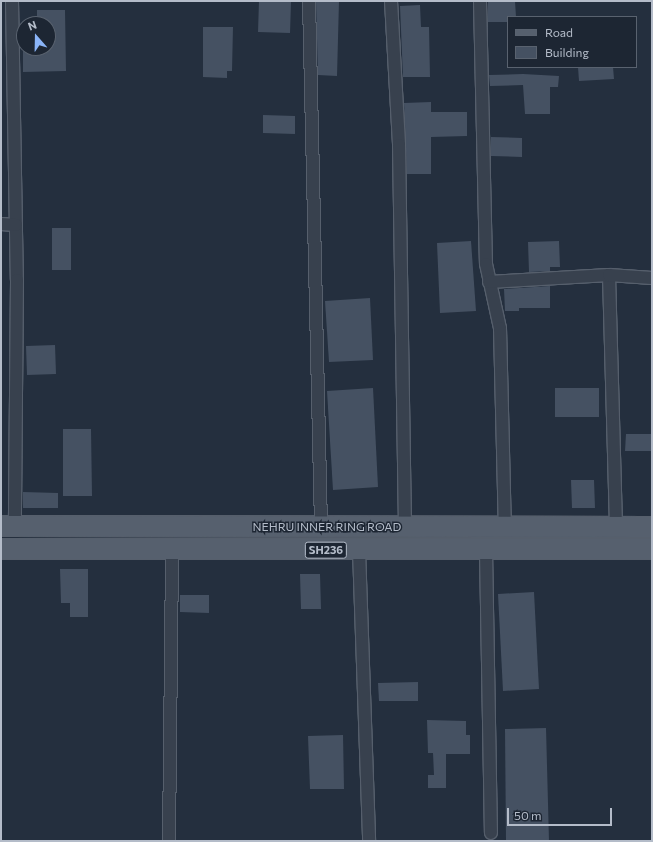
<!DOCTYPE html>
<html>
<head>
<meta charset="utf-8">
<style>
	body { margin:0 }
	#map { position:relative; width:653px; height:842px; overflow:hidden; background:#242f3e; font-family:Commissioner,sans-serif }
	div>[style] { position:absolute }
	[style*='--x'] { left:calc(var(--x)*1px); top:calc(var(--y)*1px); width:calc(var(--w)*1px); rotate:calc(var(--a)*1deg) }
	.building>* { inset:0; background:#455162 }
	.roads { filter:drop-shadow(1px 0 #565f6c) drop-shadow(-1px 0 #565f6c) drop-shadow(0 1px #565f6c) drop-shadow(0 -1px #565f6c) }
	.minor>* { height:12px; margin:-6px; padding:0 6px; transform-origin:6px; border-radius:6px; background:#38414e }
	.primary>* { height:20px; margin:-10px; padding:0 10px; transform-origin:10px; border-radius:10px; background:#56606e }
	span { translate:-50% -50%; white-space:nowrap; text-align:center; line-height:1.15; -webkit-text-stroke:3px #1d2633; paint-order:stroke }
	.shield-label span { padding:1px 3px; background:#1d2633; border:1px solid; border-radius:3px; -webkit-text-stroke-width:0 }
	.shield-label { font-size:11px; color:#b4bcc9; font-weight:700 }
	.street-label { font-size:12px; color:#b4bcc9 }
	.frame { position:absolute; inset:0; border:2px solid #b4bcc9; pointer-events:none }
	.legend { position:absolute; left:507px; top:16px; width:130px; height:52px; box-sizing:border-box; background:#1d2633; border:1px solid #59626f; margin:0; padding:5px 7px; list-style:none; font-size:12px; color:#b4bcc9 }
	.legend li { display:flex; align-items:center; gap:8px; height:20px }
	.legend b { width:20px; border:1px solid #59626f }
	.north { position:absolute; left:16px; top:16px; width:40px; height:40px; box-sizing:border-box; background:#1d2633; border:1px solid #59626f; border-radius:50%; rotate:340deg; font-size:11px; font-weight:700; line-height:16px; text-align:center; color:#b4bcc9 }
	.north::after { content:''; display:block; margin:auto; width:14px; height:18px; background:#8ab4f8; clip-path:polygon(50% 0,100% 100%,50% 72%,0 100%) }
	.scale { position:absolute; left:507px; top:808px; width:105px; height:18px; box-sizing:border-box; border:2px solid #b4bcc9; border-top:0; padding-left:5px; font-size:12px; line-height:14px; white-space:nowrap; color:#b4bcc9; -webkit-text-stroke:3px #1d2633; paint-order:stroke }
</style>
</head>
<body>
<div id="map">
	<div class="building">
		<div style="clip-path:polygon(259px 1px,291px 1px,290px 33px,258px 32px)"></div>
		<div style="clip-path:polygon(316px 1px,339px 1px,337px 76px,318px 75px)"></div>
		<div style="clip-path:polygon(488px 1px,515px 1px,516px 17px,508px 17px,508px 22px,488px 22px)"></div>
		<div style="clip-path:polygon(420px 5px,421px 27px,429px 27px,430px 77px,403px 77px,400px 6px)"></div>
		<div style="clip-path:polygon(37px 10px,65px 10px,66px 71px,23px 72px,23px 48px,48px 48px,48px 24px,37px 24px)"></div>
		<div style="clip-path:polygon(203px 27px,233px 27px,232px 71px,227px 71px,227px 78px,203px 77px)"></div>
		<div style="clip-path:polygon(578px 67px,613px 67px,614px 79px,579px 81px)"></div>
		<div style="clip-path:polygon(523px 74px,559px 76px,558px 87px,550px 87px,550px 114px,525px 114px,523px 85px,490px 86px,489px 75px)"></div>
		<div style="clip-path:polygon(431px 102px,431px 112px,467px 112px,467px 136px,431px 137px,431px 174px,407px 174px,404px 103px)"></div>
		<div style="clip-path:polygon(263px 115px,295px 116px,295px 134px,263px 133px)"></div>
		<div style="clip-path:polygon(491px 137px,522px 138px,522px 157px,491px 156px)"></div>
		<div style="clip-path:polygon(52px 228px,71px 228px,71px 270px,52px 270px)"></div>
		<div style="clip-path:polygon(471px 241px,476px 311px,440px 313px,437px 243px)"></div>
		<div style="clip-path:polygon(559px 241px,560px 267px,550px 267px,550px 271px,529px 272px,528px 242px)"></div>
		<div style="clip-path:polygon(550px 286px,550px 308px,519px 308px,519px 311px,505px 311px,504px 289px)"></div>
		<div style="clip-path:polygon(370px 298px,373px 360px,329px 362px,325px 301px)"></div>
		<div style="clip-path:polygon(55px 345px,56px 374px,27px 375px,26px 346px)"></div>
		<div style="clip-path:polygon(373px 388px,378px 487px,333px 490px,327px 391px)"></div>
		<div style="clip-path:polygon(555px 388px,599px 388px,599px 417px,555px 417px)"></div>
		<div style="clip-path:polygon(63px 429px,91px 429px,92px 496px,63px 496px)"></div>
		<div style="clip-path:polygon(626px 434px,652px 434px,652px 451px,625px 451px)"></div>
		<div style="clip-path:polygon(571px 480px,594px 480px,595px 508px,572px 508px)"></div>
		<div style="clip-path:polygon(23px 492px,58px 493px,58px 508px,23px 508px)"></div>
		<div style="clip-path:polygon(60px 569px,88px 569px,88px 617px,70px 617px,70px 603px,61px 603px)"></div>
		<div style="clip-path:polygon(300px 574px,320px 574px,321px 609px,301px 609px)"></div>
		<div style="clip-path:polygon(534px 592px,539px 689px,503px 691px,498px 594px)"></div>
		<div style="clip-path:polygon(180px 595px,209px 595px,209px 613px,180px 612px)"></div>
		<div style="clip-path:polygon(418px 682px,418px 701px,379px 701px,378px 683px)"></div>
		<div style="clip-path:polygon(427px 720px,466px 721px,466px 735px,470px 735px,470px 754px,446px 754px,446px 788px,428px 788px,428px 775px,434px 775px,433px 753px,428px 753px)"></div>
		<div style="clip-path:polygon(546px 728px,549px 841px,506px 841px,505px 729px)"></div>
		<div style="clip-path:polygon(343px 735px,344px 789px,310px 789px,308px 736px)"></div>
	</div>
	<div class="roads">
		<div class="minor">
			<div style="--x:12;--y:1;--w:279;--a:89"></div>
			<div style="--x:17;--y:280;--w:246;--a:90.5"></div>
			<div style="--x:309;--y:1;--w:526;--a:88.69"></div>
			<div style="--x:391;--y:1;--w:144;--a:86.8"></div>
			<div style="--x:399;--y:145;--w:382;--a:89.1"></div>
			<div style="--x:480;--y:1;--w:263;--a:88.7"></div>
			<div style="--x:486;--y:264;--w:66;--a:77.7"></div>
			<div style="--x:500;--y:328;--w:199;--a:88.6"></div>
			<div style="--x:1;--y:224;--w:15;--a:4"></div>
			<div style="--x:609;--y:275;--w:252;--a:88.4"></div>
			<div style="--x:489;--y:282;--w:120;--a:-3.3"></div>
			<div style="--x:609;--y:275;--w:43;--a:4"></div>
			<div style="--x:359;--y:550;--w:291;--a:88"></div>
			<div style="--x:486;--y:550;--w:283;--a:89"></div>
			<div style="--x:169;--y:841;--w:291;--a:-89.4"></div>
		</div>
		<div class="primary">
			<div style="--x:1;--y:526;--w:651;--a:0.09"></div>
			<div style="--x:1;--y:549;--w:651;--a:0"></div>
		</div>
	</div>
	<div class="shield-label">
		<span style="left:326px;top:550px">SH236</span>
	</div>
	<div class="street-label">
		<span style="left:327px;top:527px">NEHRU INNER RING ROAD</span>
	</div>
	<div class="frame"></div>
	<ul class="legend">
	<li><b style="height:5px;background:#56606e"></b>Road</li>
	<li><b style="height:11px;background:#455162"></b>Building</li>
	</ul>
	<div class="north">N</div>
	<div class="scale">50 m</div>
</div>
</body>
</html>
